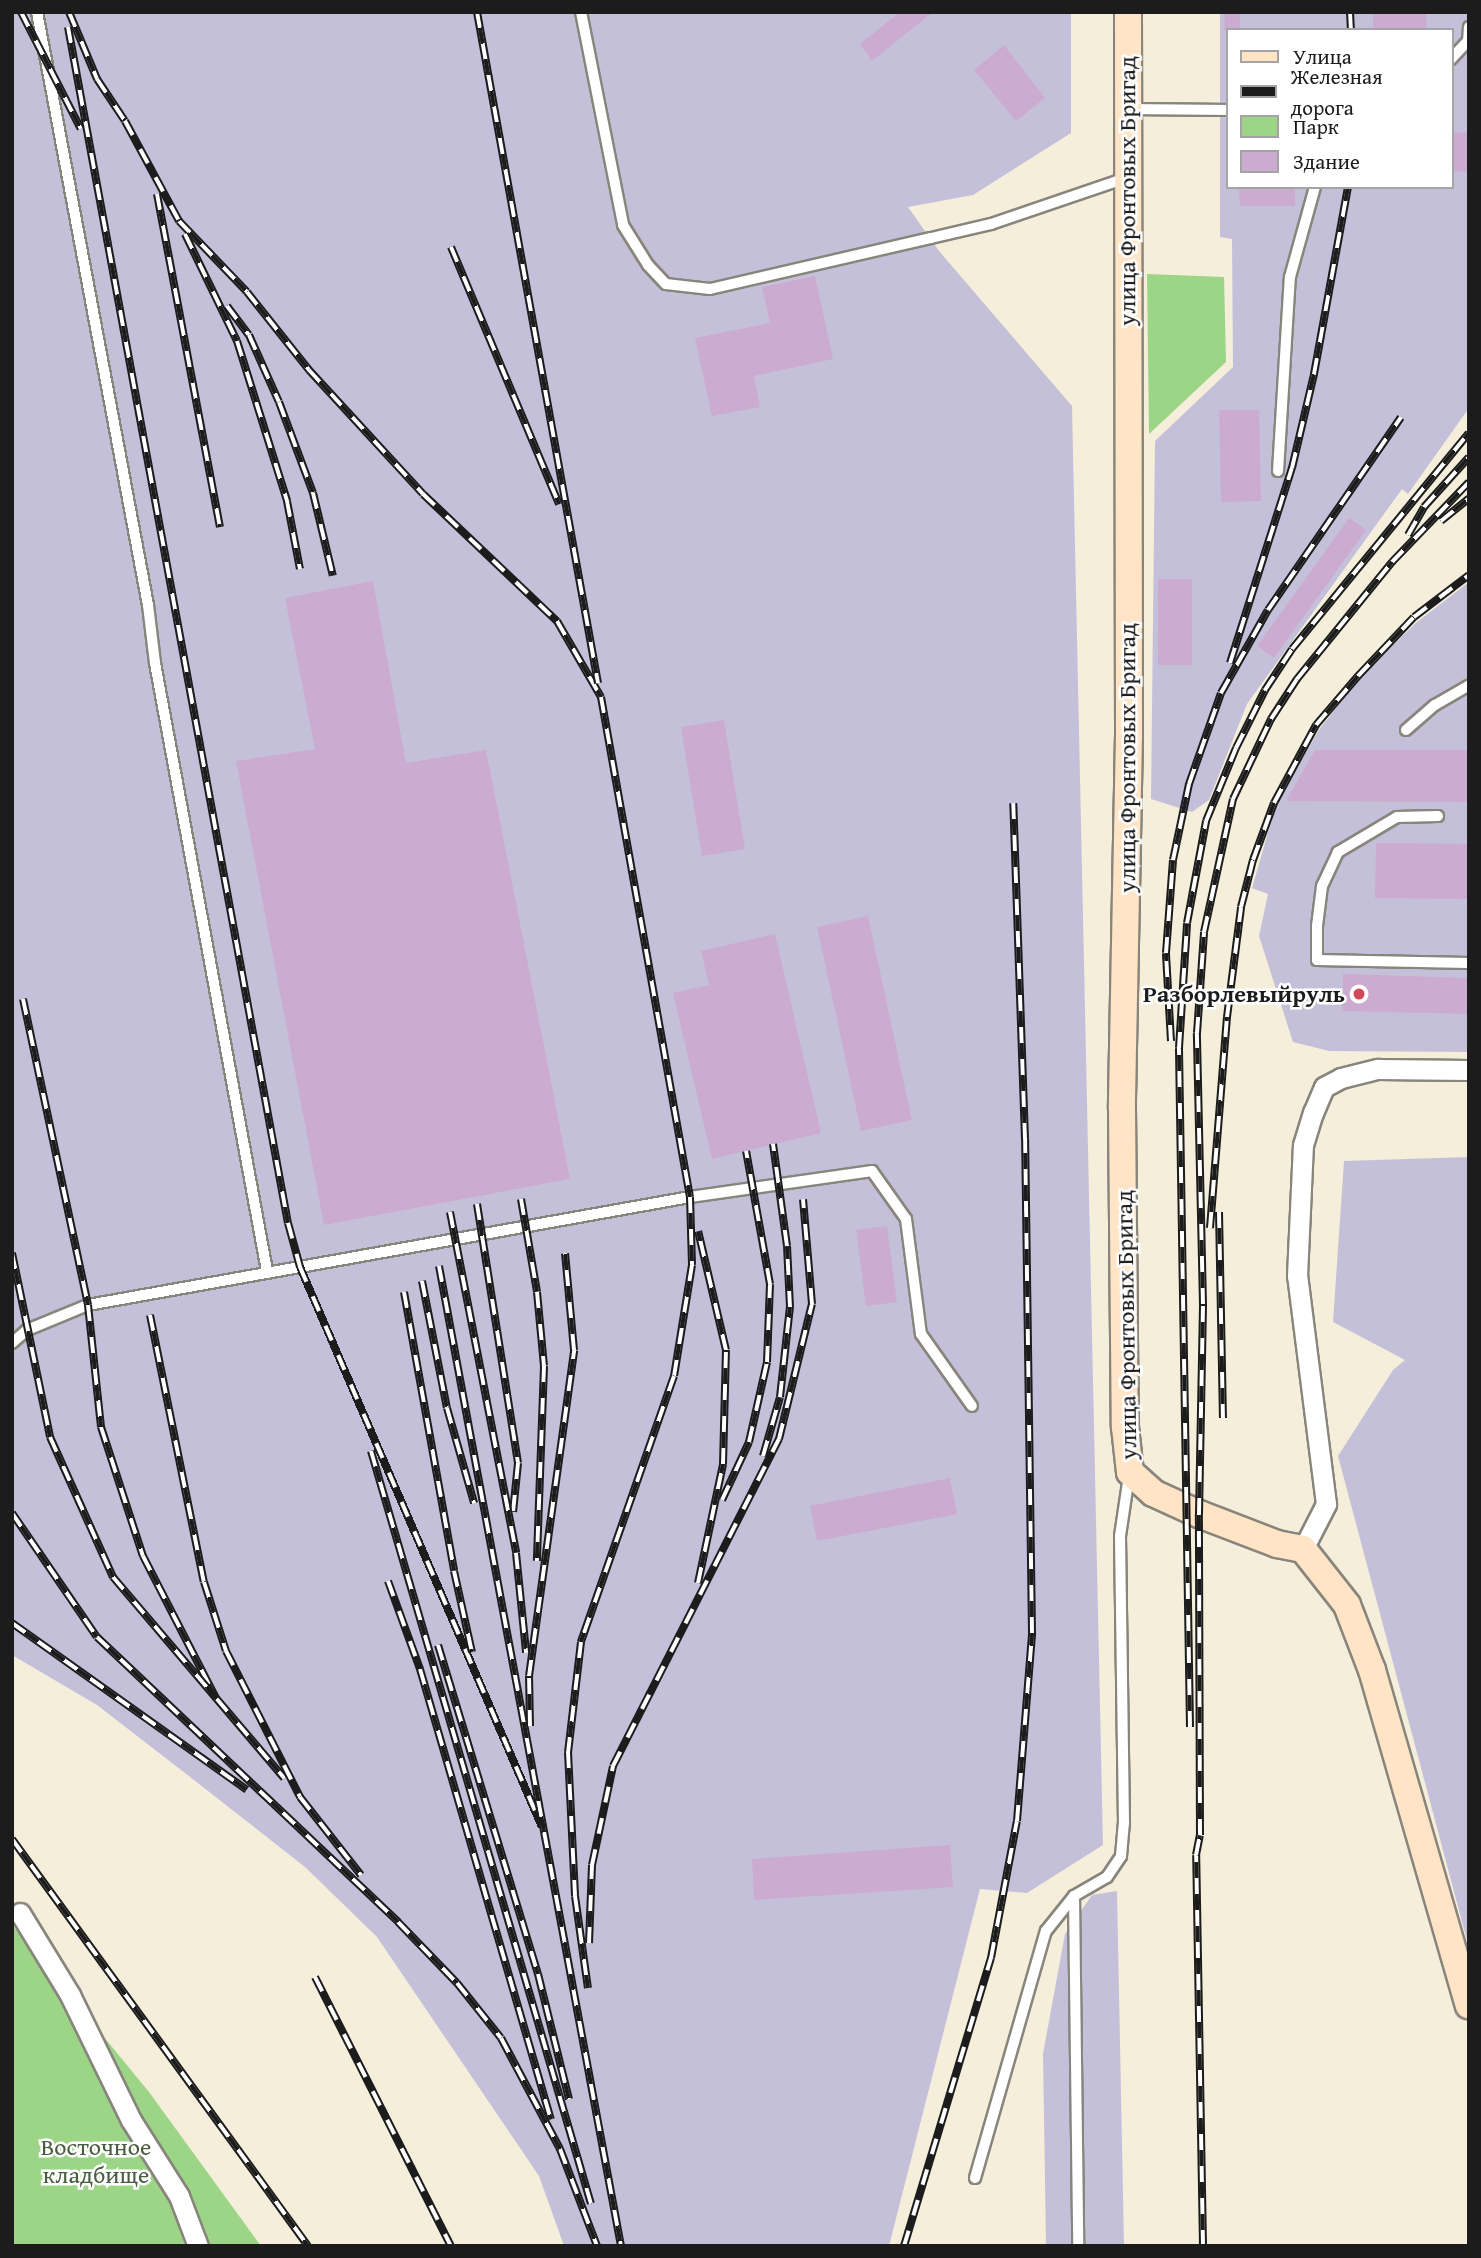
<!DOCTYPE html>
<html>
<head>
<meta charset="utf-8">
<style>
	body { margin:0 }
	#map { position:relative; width:1481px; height:2258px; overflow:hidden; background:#f4eedb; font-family:"Gentium Book Plus",serif }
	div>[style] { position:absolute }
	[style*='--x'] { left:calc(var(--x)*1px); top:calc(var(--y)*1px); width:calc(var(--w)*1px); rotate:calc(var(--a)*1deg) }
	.industrial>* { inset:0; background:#c5c0da }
	.green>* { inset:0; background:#9dd587 }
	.building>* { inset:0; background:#cbabcf }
	.roads { filter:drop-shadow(2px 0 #88857c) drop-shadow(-2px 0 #88857c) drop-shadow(0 2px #88857c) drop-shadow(0 -2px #88857c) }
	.service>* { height:10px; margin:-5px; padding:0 5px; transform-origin:5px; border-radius:5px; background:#fff }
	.minor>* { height:19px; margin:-9.5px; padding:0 9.5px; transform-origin:9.5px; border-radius:9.5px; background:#fff }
	.secondary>* { height:26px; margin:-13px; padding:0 13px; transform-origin:13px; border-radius:13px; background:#ffe4c6 }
	.rail>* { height:8px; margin-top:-4px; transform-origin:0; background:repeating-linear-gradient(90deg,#fff 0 16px,#1c1c1c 0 32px); box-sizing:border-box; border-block:2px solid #1c1c1c }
	.dots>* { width:19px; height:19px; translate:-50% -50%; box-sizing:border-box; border:4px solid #fff; border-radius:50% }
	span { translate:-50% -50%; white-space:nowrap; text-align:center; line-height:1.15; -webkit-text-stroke:5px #fff; paint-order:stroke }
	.street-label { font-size:24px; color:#1c1c1c }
	.poi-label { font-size:24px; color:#1c1c1c; font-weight:700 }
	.right { translate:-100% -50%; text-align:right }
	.park-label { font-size:24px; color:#495d41 }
	.frame { position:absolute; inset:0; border:14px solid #1c1c1c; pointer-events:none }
	.legend { position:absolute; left:1226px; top:28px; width:228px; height:161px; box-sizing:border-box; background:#fff; border:2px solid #a4a4a4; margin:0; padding:9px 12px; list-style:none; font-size:21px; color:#1c1c1c }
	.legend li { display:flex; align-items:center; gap:14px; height:35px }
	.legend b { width:35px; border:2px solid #a4a4a4 }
</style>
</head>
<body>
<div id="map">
	<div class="industrial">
		<div style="clip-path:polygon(12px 12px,1071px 12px,1071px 133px,973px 195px,908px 207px,939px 251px,1072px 406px,1103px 1845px,1027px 1893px,980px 1889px,889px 2246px,564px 2246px,539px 2176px,377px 1937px,305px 1867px,185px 1773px,97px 1705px,12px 1655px)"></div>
		<div style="clip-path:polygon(evenodd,1220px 12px,1469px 12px,1469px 408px,1408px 494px,1402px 489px,1247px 704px,1209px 800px,1192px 812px,1151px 799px,1155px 441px,1233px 367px,1232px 239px,1220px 237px,1220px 12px,1227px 30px,1451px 30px,1451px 187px,1227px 187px,1227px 30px)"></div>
		<div style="clip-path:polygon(1469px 582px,1469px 1052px,1329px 1051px,1293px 1042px,1259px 936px,1268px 894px,1252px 888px,1276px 805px,1318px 731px,1364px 672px,1417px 622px)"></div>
		<div style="clip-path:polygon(1469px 1157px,1469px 1948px,1338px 1456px,1393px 1370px,1405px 1360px,1333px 1322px,1344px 1161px)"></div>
		<div style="clip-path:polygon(1117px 1891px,1124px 2246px,1046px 2246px,1043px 2054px,1065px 1934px,1092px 1895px)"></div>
	</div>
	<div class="green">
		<div style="clip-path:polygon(1147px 274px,1224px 277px,1226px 362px,1149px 434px)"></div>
		<div style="clip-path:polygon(12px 1925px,149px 2092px,261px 2246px,12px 2246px)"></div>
	</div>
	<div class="building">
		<div style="clip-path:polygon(900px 12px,933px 12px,872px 61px,860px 44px)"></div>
		<div style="clip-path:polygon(1225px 12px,1240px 12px,1240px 30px,1224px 30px)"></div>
		<div style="clip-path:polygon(1373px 12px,1426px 12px,1427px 30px,1373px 30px)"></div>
		<div style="clip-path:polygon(1004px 45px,1045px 98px,1016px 121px,974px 70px)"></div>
		<div style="clip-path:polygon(1451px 132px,1469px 133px,1469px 172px,1451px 171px)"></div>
		<div style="clip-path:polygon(1239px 187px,1295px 187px,1295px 206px,1240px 206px)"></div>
		<div style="clip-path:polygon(815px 276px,833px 359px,754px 376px,760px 407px,712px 416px,695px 338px,770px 323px,762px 287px)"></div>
		<div style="clip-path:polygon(1219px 410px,1259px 410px,1261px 501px,1221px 502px)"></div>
		<div style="clip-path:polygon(1349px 518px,1366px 530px,1274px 658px,1257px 646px)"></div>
		<div style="clip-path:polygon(1158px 579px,1192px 579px,1192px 665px,1158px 665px)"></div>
		<div style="clip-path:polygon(373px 581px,406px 763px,486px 750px,570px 1179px,324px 1225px,236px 761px,315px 749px,285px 598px)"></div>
		<div style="clip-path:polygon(724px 720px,745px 849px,702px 856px,681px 727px)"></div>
		<div style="clip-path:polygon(1315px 750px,1469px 750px,1469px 802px,1286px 801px)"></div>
		<div style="clip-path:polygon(1376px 843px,1469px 844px,1469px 899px,1375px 898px)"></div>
		<div style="clip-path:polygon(868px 916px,912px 1120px,861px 1131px,817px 927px)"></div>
		<div style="clip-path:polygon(775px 934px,821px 1133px,712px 1159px,673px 993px,709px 985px,701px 951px)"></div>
		<div style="clip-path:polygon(1343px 974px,1469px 978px,1469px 1014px,1342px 1011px)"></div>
		<div style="clip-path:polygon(887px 1226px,897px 1302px,866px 1306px,856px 1230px)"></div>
		<div style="clip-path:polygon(950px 1478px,957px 1514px,817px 1541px,810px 1506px)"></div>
		<div style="clip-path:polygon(950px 1845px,953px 1887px,754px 1900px,752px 1859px)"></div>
	</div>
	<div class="roads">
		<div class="service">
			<div style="--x:37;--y:12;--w:603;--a:79.4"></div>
			<div style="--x:148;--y:605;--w:58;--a:83.1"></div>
			<div style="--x:155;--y:663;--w:618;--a:79.56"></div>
			<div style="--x:581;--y:12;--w:217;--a:78.8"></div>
			<div style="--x:623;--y:225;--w:47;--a:58"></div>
			<div style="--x:648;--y:265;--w:26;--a:47"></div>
			<div style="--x:666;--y:284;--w:44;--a:6.5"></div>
			<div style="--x:710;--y:289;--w:227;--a:-13"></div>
			<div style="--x:931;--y:238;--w:62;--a:-13.1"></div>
			<div style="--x:991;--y:224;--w:143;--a:-18.8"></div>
			<div style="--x:1451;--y:59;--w:25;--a:-47"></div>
			<div style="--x:1468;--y:41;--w:14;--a:-86"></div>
			<div style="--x:1131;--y:109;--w:96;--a:0.6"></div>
			<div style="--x:1278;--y:471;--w:194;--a:-86.5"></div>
			<div style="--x:1290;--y:277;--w:93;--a:-74.5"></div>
			<div style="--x:1406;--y:730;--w:38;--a:-41"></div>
			<div style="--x:1435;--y:705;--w:39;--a:-30"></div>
			<div style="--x:1438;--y:816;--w:41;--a:178.6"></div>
			<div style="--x:1397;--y:817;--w:69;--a:149.3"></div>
			<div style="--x:1338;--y:852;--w:38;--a:115"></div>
			<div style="--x:1322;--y:886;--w:40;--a:97.1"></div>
			<div style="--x:1317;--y:926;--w:34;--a:90"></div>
			<div style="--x:1317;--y:960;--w:152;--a:1.1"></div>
			<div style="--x:12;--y:1343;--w:20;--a:-41"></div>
			<div style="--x:27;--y:1330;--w:66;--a:-22.3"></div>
			<div style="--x:88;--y:1305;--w:612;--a:-10.17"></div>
			<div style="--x:690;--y:1197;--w:184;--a:-8.1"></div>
			<div style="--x:872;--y:1171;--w:59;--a:54.7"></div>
			<div style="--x:906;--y:1219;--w:116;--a:82.6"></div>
			<div style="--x:921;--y:1334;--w:88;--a:54.7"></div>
			<div style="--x:1074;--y:1896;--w:350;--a:89.3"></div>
			<div style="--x:975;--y:2178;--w:257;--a:-74"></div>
			<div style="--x:1046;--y:1931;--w:45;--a:-51.3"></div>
			<div style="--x:1074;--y:1896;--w:38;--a:-30"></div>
			<div style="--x:1107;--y:1877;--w:25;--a:-56"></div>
			<div style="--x:1121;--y:1856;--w:33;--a:-85"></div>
			<div style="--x:1124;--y:1823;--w:287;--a:-90.8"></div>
			<div style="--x:1120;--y:1536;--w:61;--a:-81.5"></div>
		</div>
		<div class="minor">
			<div style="--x:1303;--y:1549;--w:51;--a:-62.9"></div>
			<div style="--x:1326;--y:1504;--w:230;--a:-97.2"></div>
			<div style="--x:1297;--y:1276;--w:131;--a:-87.4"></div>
			<div style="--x:1303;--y:1145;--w:34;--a:-73"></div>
			<div style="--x:1313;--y:1113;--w:28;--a:-67"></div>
			<div style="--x:1324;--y:1087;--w:19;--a:-28"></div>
			<div style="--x:1341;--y:1078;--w:38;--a:-14"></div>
			<div style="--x:1378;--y:1069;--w:91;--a:0.6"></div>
			<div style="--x:20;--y:1913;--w:96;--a:58.6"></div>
			<div style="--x:70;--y:1995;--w:139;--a:64"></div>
			<div style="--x:131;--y:2120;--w:90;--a:57.7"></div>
			<div style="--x:179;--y:2196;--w:53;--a:69.2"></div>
		</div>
		<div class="secondary">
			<div style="--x:1128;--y:12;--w:723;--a:89.92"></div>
			<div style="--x:1129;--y:735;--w:373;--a:91.1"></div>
			<div style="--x:1122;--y:1108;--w:319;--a:89.5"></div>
			<div style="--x:1125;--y:1427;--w:45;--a:83.7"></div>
			<div style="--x:1130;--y:1472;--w:31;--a:42"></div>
			<div style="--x:1153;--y:1493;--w:51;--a:24.5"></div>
			<div style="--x:1199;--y:1514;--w:84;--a:21"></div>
			<div style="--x:1277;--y:1544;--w:26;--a:11"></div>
			<div style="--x:1303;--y:1549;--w:71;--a:51.8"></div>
			<div style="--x:1347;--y:1605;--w:70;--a:69"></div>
			<div style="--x:1372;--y:1670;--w:349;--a:73.9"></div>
		</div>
	</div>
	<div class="rail">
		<div style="--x:21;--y:12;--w:131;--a:62.9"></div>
		<div style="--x:69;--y:12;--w:73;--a:67.3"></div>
		<div style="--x:97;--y:79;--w:50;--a:56.3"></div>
		<div style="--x:125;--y:121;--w:114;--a:61.6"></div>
		<div style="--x:179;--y:221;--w:98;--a:46.2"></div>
		<div style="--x:247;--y:292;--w:100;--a:51.5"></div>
		<div style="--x:309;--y:370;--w:168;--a:47.4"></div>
		<div style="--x:423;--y:494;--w:185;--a:43.5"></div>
		<div style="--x:557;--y:621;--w:88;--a:59.9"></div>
		<div style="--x:601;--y:697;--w:508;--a:79.91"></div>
		<div style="--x:690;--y:1197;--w:68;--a:88.3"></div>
		<div style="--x:692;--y:1265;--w:112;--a:99.2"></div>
		<div style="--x:674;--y:1376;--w:282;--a:109.3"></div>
		<div style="--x:581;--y:1642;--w:111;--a:96.7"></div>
		<div style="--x:568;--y:1752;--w:144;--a:87.2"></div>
		<div style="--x:575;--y:1896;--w:93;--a:82"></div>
		<div style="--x:477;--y:12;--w:682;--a:79.78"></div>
		<div style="--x:1350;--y:12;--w:18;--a:87"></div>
		<div style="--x:68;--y:27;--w:1216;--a:79.58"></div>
		<div style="--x:288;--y:1223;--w:46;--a:74.7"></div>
		<div style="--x:300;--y:1267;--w:610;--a:66.63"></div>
		<div style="--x:157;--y:194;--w:339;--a:79.3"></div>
		<div style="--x:185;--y:234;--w:119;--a:64.1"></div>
		<div style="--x:237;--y:341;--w:168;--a:72.6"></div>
		<div style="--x:287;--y:501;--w:69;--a:79.2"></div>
		<div style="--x:451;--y:247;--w:279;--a:67.2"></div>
		<div style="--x:227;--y:306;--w:36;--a:53"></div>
		<div style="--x:249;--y:335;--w:73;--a:65.9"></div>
		<div style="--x:279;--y:402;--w:97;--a:69.5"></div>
		<div style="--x:313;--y:493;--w:85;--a:76.5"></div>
		<div style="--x:1441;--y:521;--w:36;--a:-39"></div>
		<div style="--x:1408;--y:535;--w:32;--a:-60"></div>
		<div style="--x:1424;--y:507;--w:67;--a:-48"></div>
		<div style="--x:1230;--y:663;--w:205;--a:-72.4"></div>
		<div style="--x:1292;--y:468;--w:97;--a:-76.8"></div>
		<div style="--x:1314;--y:374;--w:190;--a:-79.7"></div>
		<div style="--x:23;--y:999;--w:313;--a:78"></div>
		<div style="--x:88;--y:1305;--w:123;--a:83.9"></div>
		<div style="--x:101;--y:1427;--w:136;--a:72"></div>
		<div style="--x:143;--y:1556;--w:160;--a:62.8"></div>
		<div style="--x:1171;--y:1041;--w:88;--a:-93.3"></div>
		<div style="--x:1166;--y:953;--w:93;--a:-85.7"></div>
		<div style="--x:1173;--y:860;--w:78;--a:-78.1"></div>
		<div style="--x:1189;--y:784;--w:96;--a:-70.6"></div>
		<div style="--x:1221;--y:693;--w:95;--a:-60.5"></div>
		<div style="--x:1268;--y:610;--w:234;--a:-55.4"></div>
		<div style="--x:521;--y:1199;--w:94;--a:80.2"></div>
		<div style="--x:537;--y:1292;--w:74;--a:84.6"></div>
		<div style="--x:544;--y:1366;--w:195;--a:92.1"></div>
		<div style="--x:477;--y:1204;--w:262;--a:81"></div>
		<div style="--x:518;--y:1463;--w:49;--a:95.8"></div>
		<div style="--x:450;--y:1212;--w:347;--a:79"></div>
		<div style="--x:516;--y:1553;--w:100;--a:84.2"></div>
		<div style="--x:1219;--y:1212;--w:206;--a:88.9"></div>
		<div style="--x:1210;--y:1228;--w:212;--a:-85.4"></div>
		<div style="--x:1227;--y:1017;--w:111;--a:-82.7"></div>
		<div style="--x:1241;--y:907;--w:49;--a:-75.7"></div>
		<div style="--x:1253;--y:860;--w:61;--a:-69.8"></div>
		<div style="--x:1274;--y:803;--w:89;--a:-61.7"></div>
		<div style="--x:1316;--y:725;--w:65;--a:-49.4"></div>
		<div style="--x:1358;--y:676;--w:81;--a:-46.5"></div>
		<div style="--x:1414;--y:617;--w:69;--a:-37.4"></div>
		<div style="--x:12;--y:1253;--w:188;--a:78.3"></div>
		<div style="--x:50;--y:1437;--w:154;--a:65.8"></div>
		<div style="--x:113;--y:1577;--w:264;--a:49.6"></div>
		<div style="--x:439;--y:1266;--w:997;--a:79.48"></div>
		<div style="--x:422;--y:1281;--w:129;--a:78.9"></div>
		<div style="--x:447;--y:1408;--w:99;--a:74.1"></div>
		<div style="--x:404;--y:1292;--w:283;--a:79.8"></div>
		<div style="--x:454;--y:1571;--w:83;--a:77.5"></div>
		<div style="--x:150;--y:1315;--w:272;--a:78.6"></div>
		<div style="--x:204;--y:1582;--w:72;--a:72.3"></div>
		<div style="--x:226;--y:1651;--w:164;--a:63.1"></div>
		<div style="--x:300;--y:1797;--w:99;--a:52"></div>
		<div style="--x:371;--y:1451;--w:784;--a:73.71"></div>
		<div style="--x:763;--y:1456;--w:61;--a:-73.9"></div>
		<div style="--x:780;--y:1397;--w:91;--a:-83.7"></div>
		<div style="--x:790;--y:1307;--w:61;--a:-92.8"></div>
		<div style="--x:787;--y:1246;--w:103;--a:-97.8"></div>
		<div style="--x:722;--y:1500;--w:64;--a:-65"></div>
		<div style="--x:749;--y:1442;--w:82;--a:-77.3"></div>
		<div style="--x:767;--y:1362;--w:78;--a:-87.8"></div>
		<div style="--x:770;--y:1284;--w:135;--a:-100.2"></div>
		<div style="--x:12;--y:1513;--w:150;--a:55.6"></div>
		<div style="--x:97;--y:1637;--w:415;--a:43.4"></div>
		<div style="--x:398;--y:1922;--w:85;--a:46"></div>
		<div style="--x:457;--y:1983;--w:70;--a:51.3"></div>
		<div style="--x:501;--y:2038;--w:126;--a:62"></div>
		<div style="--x:560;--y:2149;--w:104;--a:69.1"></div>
		<div style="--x:388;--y:1581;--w:94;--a:70"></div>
		<div style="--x:420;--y:1669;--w:469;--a:73.8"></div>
		<div style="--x:698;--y:1583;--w:122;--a:-78.1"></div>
		<div style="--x:723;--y:1464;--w:114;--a:-88.5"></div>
		<div style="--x:726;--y:1350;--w:122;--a:-103.2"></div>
		<div style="--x:12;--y:1623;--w:288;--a:35.4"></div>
		<div style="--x:438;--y:1645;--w:344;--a:73.1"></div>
		<div style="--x:538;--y:1974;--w:129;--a:76.1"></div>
		<div style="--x:530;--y:1726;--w:50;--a:-91.1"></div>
		<div style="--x:529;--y:1676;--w:329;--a:-82.1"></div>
		<div style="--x:574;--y:1350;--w:97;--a:-95.3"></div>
		<div style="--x:1190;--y:1727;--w:679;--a:-90.93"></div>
		<div style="--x:1179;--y:1048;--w:125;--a:-86.3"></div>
		<div style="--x:1187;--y:923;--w:104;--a:-79.4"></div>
		<div style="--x:1206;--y:821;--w:79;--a:-67.7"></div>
		<div style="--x:1236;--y:748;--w:65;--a:-63.4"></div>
		<div style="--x:1265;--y:690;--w:49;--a:-56.6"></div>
		<div style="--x:1292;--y:649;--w:279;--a:-50.7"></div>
		<div style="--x:12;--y:1839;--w:503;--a:53.97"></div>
		<div style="--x:589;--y:1943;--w:78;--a:-87.8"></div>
		<div style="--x:592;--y:1865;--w:101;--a:-78"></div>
		<div style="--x:613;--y:1766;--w:367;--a:-63.1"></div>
		<div style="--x:779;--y:1439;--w:139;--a:-76.3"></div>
		<div style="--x:812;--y:1304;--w:105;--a:-94.9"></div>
		<div style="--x:315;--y:1977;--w:301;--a:63.2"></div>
		<div style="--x:904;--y:2246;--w:301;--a:-73.2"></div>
		<div style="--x:991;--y:1958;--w:139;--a:-79.3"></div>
		<div style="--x:1017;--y:1821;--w:189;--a:-85.4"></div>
		<div style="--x:1032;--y:1633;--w:494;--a:-90.8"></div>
		<div style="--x:1025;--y:1139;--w:336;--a:-92"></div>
		<div style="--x:1203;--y:2246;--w:391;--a:-91"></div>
		<div style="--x:1196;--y:1855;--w:20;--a:-79"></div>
		<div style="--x:1200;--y:1835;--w:321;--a:-90.2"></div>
		<div style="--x:1199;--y:1514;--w:210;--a:-88.9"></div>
		<div style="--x:1203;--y:1304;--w:271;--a:-91.3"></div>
		<div style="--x:1197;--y:1033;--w:101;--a:-86"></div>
		<div style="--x:1204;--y:932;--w:136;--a:-77.7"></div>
		<div style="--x:1233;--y:799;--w:89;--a:-64.6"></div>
		<div style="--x:1271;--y:719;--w:48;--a:-57"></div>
		<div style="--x:1297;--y:679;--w:151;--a:-50.9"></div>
		<div style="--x:1392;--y:562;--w:111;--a:-46.1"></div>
	</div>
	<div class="dots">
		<div style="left:1359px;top:994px;background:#d1495b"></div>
	</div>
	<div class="street-label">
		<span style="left:1127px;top:191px;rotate:-90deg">улица Фронтовых Бригад</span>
		<span style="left:1127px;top:758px;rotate:-90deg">улица Фронтовых Бригад</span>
		<span style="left:1126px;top:1325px;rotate:-91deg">улица Фронтовых Бригад</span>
	</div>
	<div class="poi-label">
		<span class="right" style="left:1345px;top:994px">Разборлевыйруль</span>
	</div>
	<div class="park-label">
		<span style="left:96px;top:2161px">Восточное<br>кладбище</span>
	</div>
	<div class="frame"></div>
	<ul class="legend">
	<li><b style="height:9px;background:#ffe4c6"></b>Улица</li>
	<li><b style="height:9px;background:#1c1c1c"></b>Железная дорога</li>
	<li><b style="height:19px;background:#9dd587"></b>Парк</li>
	<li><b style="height:19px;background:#cbabcf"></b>Здание</li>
	</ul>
</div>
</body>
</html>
